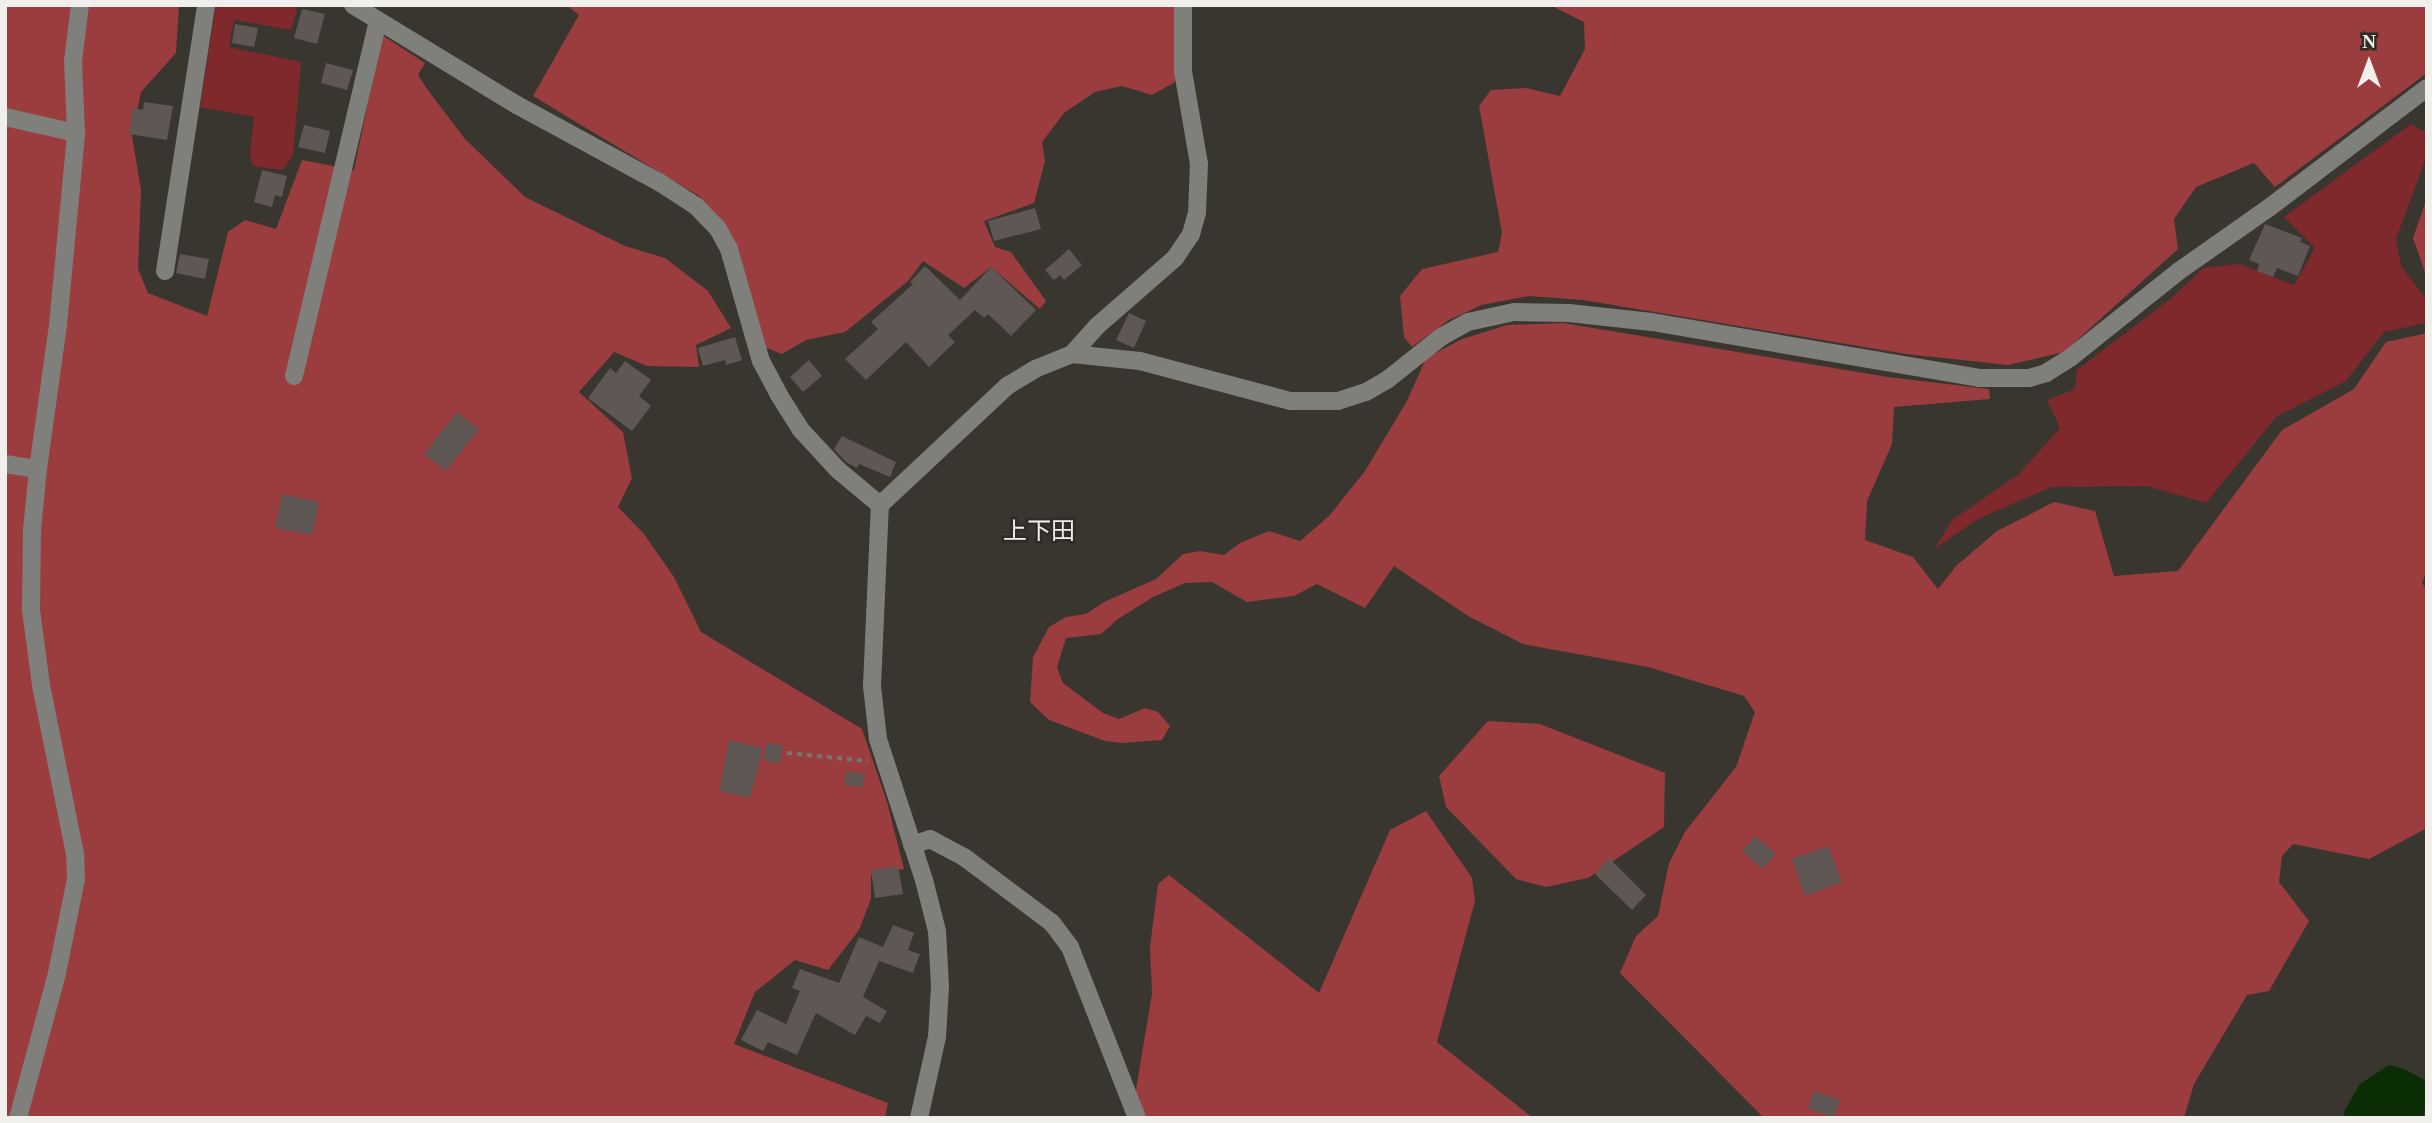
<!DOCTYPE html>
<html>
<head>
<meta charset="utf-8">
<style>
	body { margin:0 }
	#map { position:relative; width:2432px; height:1123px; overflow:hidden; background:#39352f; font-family:"Times New Roman","Noto Sans JP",serif }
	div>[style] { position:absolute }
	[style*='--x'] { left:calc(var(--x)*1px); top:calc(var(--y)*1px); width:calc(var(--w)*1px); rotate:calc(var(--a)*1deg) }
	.green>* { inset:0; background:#7f292d }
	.forest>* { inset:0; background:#9b3c3f }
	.water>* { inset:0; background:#0a2d05 }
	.building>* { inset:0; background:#5f5753 }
	.path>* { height:3.5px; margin-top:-1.75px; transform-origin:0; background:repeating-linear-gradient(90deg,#787570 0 5px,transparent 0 10px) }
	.minor>* { height:18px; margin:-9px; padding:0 9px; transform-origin:9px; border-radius:9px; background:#7f7f7c }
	span { translate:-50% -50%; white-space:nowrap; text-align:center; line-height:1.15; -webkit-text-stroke:5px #2f2b25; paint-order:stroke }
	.neighbourhood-label { font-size:24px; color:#f1efeb }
	.frame { position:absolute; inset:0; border:7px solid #f1efeb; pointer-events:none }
	.north { position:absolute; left:2334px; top:28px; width:70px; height:70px; -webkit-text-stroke:5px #2f2b25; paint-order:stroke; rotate:0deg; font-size:19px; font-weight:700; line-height:28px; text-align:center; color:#f1efeb }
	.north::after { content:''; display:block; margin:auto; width:24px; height:32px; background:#f1efeb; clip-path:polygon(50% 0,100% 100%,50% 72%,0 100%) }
</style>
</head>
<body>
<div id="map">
	<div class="green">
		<div style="clip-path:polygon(216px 5px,298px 5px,291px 30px,234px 20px,229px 47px,301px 62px,293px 155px,283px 170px,253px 166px,250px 154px,254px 117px,200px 107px)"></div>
		<div style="clip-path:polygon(2411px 124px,2427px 133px,2427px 155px,2396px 239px,2401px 266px,2427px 300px,2426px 323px,2384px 332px,2346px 381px,2277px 416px,2206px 503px,2147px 486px,2051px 487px,1978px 519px,1934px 549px,1952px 520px,2019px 474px,2060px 428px,2047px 400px,2075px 389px,2077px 370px,2173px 297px,2203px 268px,2240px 264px,2294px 285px,2315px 248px,2284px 217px)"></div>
	</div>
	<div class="forest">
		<div style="clip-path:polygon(5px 5px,179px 5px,176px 53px,141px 92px,132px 136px,141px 190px,138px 269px,148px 293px,207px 316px,228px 232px,245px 220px,276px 229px,302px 160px,354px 170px,382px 35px,425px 63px,418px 75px,427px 89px,465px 139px,525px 197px,625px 246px,665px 258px,708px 291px,731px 328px,696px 345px,699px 367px,647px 366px,614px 352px,579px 392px,623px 432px,632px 478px,618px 507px,644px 534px,674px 577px,701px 632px,862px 729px,887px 802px,904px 869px,871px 875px,871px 899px,859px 930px,828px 970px,795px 960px,755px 992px,734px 1044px,888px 1103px,885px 1118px,5px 1118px)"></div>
		<div style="clip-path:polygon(566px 5px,1176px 5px,1175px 82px,1152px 95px,1122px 86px,1095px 92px,1064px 113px,1042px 142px,1045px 161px,1034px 203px,984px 221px,995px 247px,1011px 252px,1046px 301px,1040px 309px,991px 267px,964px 288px,923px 261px,908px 281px,845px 332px,806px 340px,782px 354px,762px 346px,726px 228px,699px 196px,533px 96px,579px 15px)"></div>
		<div style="clip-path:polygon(1550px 5px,2427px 5px,2427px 73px,2275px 187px,2254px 163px,2196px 187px,2174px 219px,2178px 249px,2064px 352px,2008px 365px,1906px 354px,1583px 300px,1529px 296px,1482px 305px,1449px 320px,1412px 347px,1404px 337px,1400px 296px,1422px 269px,1498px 252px,1502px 233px,1479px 106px,1491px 90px,1526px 88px,1560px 96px,1585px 49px,1584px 22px)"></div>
		<div style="clip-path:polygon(2427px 198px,2427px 278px,2413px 238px)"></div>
		<div style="clip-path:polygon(1563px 323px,1888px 377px,1989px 389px,1990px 399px,1894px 407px,1892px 444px,1867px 501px,1865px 540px,1913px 557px,1938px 589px,1956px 566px,1997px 531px,2054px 502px,2095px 511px,2114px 576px,2178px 571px,2282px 430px,2354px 389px,2386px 342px,2427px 333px,2427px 570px,2422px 583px,2427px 590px,2427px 828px,2369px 859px,2293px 844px,2282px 856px,2279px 882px,2309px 921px,2269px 991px,2247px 995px,2194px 1084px,2184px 1118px,1764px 1118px,1620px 973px,1636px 936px,1658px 916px,1669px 863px,1685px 832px,1736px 767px,1755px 712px,1744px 696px,1648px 667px,1523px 644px,1468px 616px,1394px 566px,1365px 608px,1317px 584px,1294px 596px,1247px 602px,1212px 582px,1185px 583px,1153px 597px,1118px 619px,1101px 634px,1066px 638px,1057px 667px,1063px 683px,1103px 713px,1119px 719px,1145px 708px,1158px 712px,1170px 726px,1162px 740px,1122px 743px,1105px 741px,1049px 720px,1030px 702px,1033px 657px,1049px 627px,1066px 617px,1086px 614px,1104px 602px,1156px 579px,1183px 554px,1200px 551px,1224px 555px,1240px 543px,1269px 531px,1300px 541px,1329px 516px,1365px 471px,1407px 401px,1426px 358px,1462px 339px,1507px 325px)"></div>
		<div style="clip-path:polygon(1488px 721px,1540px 724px,1665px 773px,1664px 827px,1588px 878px,1546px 887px,1516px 879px,1446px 807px,1439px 776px)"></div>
		<div style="clip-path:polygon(1426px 811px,1472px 878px,1475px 901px,1437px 1042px,1533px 1118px,1144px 1118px,1135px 1095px,1152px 994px,1150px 947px,1158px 884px,1169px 875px,1319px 993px,1390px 830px)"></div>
	</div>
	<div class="water">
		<div style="clip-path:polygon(2389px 1065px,2406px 1070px,2427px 1081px,2424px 1118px,2345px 1118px,2344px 1112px,2360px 1084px)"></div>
	</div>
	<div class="building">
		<div style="clip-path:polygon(302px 9px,325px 14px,317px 44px,294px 38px)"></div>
		<div style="clip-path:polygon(235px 24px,258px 28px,254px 47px,232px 43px)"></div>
		<div style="clip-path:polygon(326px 63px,353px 70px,347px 90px,321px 83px)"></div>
		<div style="clip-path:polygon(144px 102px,173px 106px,167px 140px,129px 134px,133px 108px,143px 110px)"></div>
		<div style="clip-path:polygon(304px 125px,330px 131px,325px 153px,298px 147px)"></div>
		<div style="clip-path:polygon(262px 170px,287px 176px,282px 197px,275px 195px,272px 207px,254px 202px)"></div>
		<div style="clip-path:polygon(1035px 208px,1041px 229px,994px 241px,988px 221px)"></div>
		<div style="clip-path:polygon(2265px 224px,2302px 238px,2300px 242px,2310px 246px,2298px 276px,2277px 268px,2273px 277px,2257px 271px,2259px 264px,2249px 260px)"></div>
		<div style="clip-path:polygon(1069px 249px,1082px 265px,1064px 280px,1060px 275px,1054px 280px,1045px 270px)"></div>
		<div style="clip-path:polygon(180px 254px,209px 259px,205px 279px,176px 273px)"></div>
		<div style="clip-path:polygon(925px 266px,960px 300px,991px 267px,1036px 310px,1011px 336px,988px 314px,984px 318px,975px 310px,948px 335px,955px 342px,929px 367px,906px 342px,866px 380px,845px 359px,878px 329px,871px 322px,913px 284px,910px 282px)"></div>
		<div style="clip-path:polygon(1129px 313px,1146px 321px,1134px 348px,1116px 340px)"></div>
		<div style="clip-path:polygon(735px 337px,742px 360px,726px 365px,725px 360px,703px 366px,698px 348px)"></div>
		<div style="clip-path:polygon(809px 360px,822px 376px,803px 392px,790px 377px)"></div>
		<div style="clip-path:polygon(625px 361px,651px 380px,639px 396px,651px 406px,632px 431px,588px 398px,610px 368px,616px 373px)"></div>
		<div style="clip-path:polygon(457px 412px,479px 429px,446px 471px,424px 454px)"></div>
		<div style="clip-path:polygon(842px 436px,896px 462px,890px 477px,859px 464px,857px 468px,846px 462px,834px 449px)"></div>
		<div style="clip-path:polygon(282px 494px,319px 502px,312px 535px,275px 528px)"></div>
		<div style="clip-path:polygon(729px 740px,763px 748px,750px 798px,719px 791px)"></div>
		<div style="clip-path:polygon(767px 742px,783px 746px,779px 764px,763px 760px)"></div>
		<div style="clip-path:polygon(846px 771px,864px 774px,863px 787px,844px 785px)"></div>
		<div style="clip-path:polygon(1755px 836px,1776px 854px,1762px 869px,1742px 851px)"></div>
		<div style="clip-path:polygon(1828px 846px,1842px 882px,1805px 896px,1792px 859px)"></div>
		<div style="clip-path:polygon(1609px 858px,1646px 895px,1632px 910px,1595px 874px)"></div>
		<div style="clip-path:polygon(898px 866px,903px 894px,875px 898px,871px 870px)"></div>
		<div style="clip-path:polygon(893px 925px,914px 933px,908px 950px,920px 954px,913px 973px,879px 961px,863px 997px,887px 1011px,880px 1023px,866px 1016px,855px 1035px,816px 1013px,797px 1055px,768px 1042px,763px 1051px,741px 1040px,757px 1010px,786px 1024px,800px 991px,792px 988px,800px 969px,839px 983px,859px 937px,883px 947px)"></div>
		<div style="clip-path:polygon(1814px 1091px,1840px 1100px,1834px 1117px,1808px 1109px)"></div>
	</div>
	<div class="path">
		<div style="--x:787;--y:753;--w:81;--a:5.6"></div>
	</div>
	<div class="minor">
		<div style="--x:353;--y:5;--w:192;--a:31.4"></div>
		<div style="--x:517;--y:105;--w:162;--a:28.5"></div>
		<div style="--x:659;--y:182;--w:44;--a:33"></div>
		<div style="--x:696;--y:206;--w:32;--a:46"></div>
		<div style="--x:718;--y:229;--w:23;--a:61"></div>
		<div style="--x:729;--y:249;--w:116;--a:74.1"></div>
		<div style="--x:761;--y:361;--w:38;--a:62"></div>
		<div style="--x:779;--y:395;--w:41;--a:57.8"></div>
		<div style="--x:801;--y:430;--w:54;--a:47.2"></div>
		<div style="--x:838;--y:470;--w:55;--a:39.8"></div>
		<div style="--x:5;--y:117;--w:73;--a:12.7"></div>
		<div style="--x:165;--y:271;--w:269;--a:-81.2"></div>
		<div style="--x:1072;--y:354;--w:36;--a:-48"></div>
		<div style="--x:1096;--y:327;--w:105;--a:-41.1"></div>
		<div style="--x:1175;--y:258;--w:29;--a:-56"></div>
		<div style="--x:1191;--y:234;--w:22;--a:-74"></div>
		<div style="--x:1197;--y:213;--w:49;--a:-87.7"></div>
		<div style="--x:1199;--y:164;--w:94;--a:-99.8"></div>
		<div style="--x:1183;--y:71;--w:66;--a:-90"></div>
		<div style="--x:294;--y:376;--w:364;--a:-76.7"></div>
		<div style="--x:5;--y:464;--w:33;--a:9"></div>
		<div style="--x:912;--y:845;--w:19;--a:-18"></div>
		<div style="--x:930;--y:839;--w:38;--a:28"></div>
		<div style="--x:964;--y:857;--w:110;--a:36.9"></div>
		<div style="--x:1052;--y:923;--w:30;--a:53"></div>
		<div style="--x:1070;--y:947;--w:184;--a:68.6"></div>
		<div style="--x:18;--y:1118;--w:150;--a:-74.9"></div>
		<div style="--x:57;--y:973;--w:96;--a:-78.6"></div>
		<div style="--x:76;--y:879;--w:25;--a:-92"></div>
		<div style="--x:75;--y:854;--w:172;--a:-101.4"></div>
		<div style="--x:41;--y:685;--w:76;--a:-97.6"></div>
		<div style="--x:31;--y:610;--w:80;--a:-89.3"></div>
		<div style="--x:32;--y:530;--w:61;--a:-84.4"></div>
		<div style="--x:38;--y:469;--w:145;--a:-82.1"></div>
		<div style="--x:58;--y:325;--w:193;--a:-84.6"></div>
		<div style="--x:76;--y:133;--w:72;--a:-92.4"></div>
		<div style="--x:73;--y:61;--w:56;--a:-82.9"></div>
		<div style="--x:919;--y:1118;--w:83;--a:-77.5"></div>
		<div style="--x:937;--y:1037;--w:51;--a:-86.6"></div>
		<div style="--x:940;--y:986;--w:55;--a:-93.1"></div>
		<div style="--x:937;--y:931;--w:53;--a:-104.3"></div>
		<div style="--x:924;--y:880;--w:148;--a:-108.1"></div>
		<div style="--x:878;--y:739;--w:53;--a:-96.5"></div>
		<div style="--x:872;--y:686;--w:181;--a:-87.5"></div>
		<div style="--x:880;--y:505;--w:174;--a:-43.1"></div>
		<div style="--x:1007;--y:386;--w:33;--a:-31"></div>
		<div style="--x:1035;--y:369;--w:40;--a:-22"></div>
		<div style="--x:1072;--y:354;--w:68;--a:5.9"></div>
		<div style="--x:1140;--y:361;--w:155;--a:14.9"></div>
		<div style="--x:1290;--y:401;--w:48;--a:0"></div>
		<div style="--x:1338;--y:401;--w:29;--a:-18"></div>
		<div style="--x:1366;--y:392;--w:24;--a:-30"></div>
		<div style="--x:1387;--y:380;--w:69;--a:-38.5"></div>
		<div style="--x:1441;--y:337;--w:31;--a:-29"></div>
		<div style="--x:1468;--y:322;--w:47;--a:-12.3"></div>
		<div style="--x:1514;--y:312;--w:55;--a:1"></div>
		<div style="--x:1569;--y:313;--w:83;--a:6.2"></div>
		<div style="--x:1652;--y:322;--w:332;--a:9.7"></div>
		<div style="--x:1979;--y:378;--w:50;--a:0"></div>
		<div style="--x:2029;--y:378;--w:18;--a:-16"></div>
		<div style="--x:2046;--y:373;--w:28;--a:-32"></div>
		<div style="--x:2070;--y:358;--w:139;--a:-38.6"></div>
		<div style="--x:2179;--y:271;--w:111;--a:-35.1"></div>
		<div style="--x:2270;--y:207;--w:197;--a:-37.2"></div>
	</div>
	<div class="neighbourhood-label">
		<span style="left:1039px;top:532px">上下田</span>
	</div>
	<div class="frame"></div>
	<div class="north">N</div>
</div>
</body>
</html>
